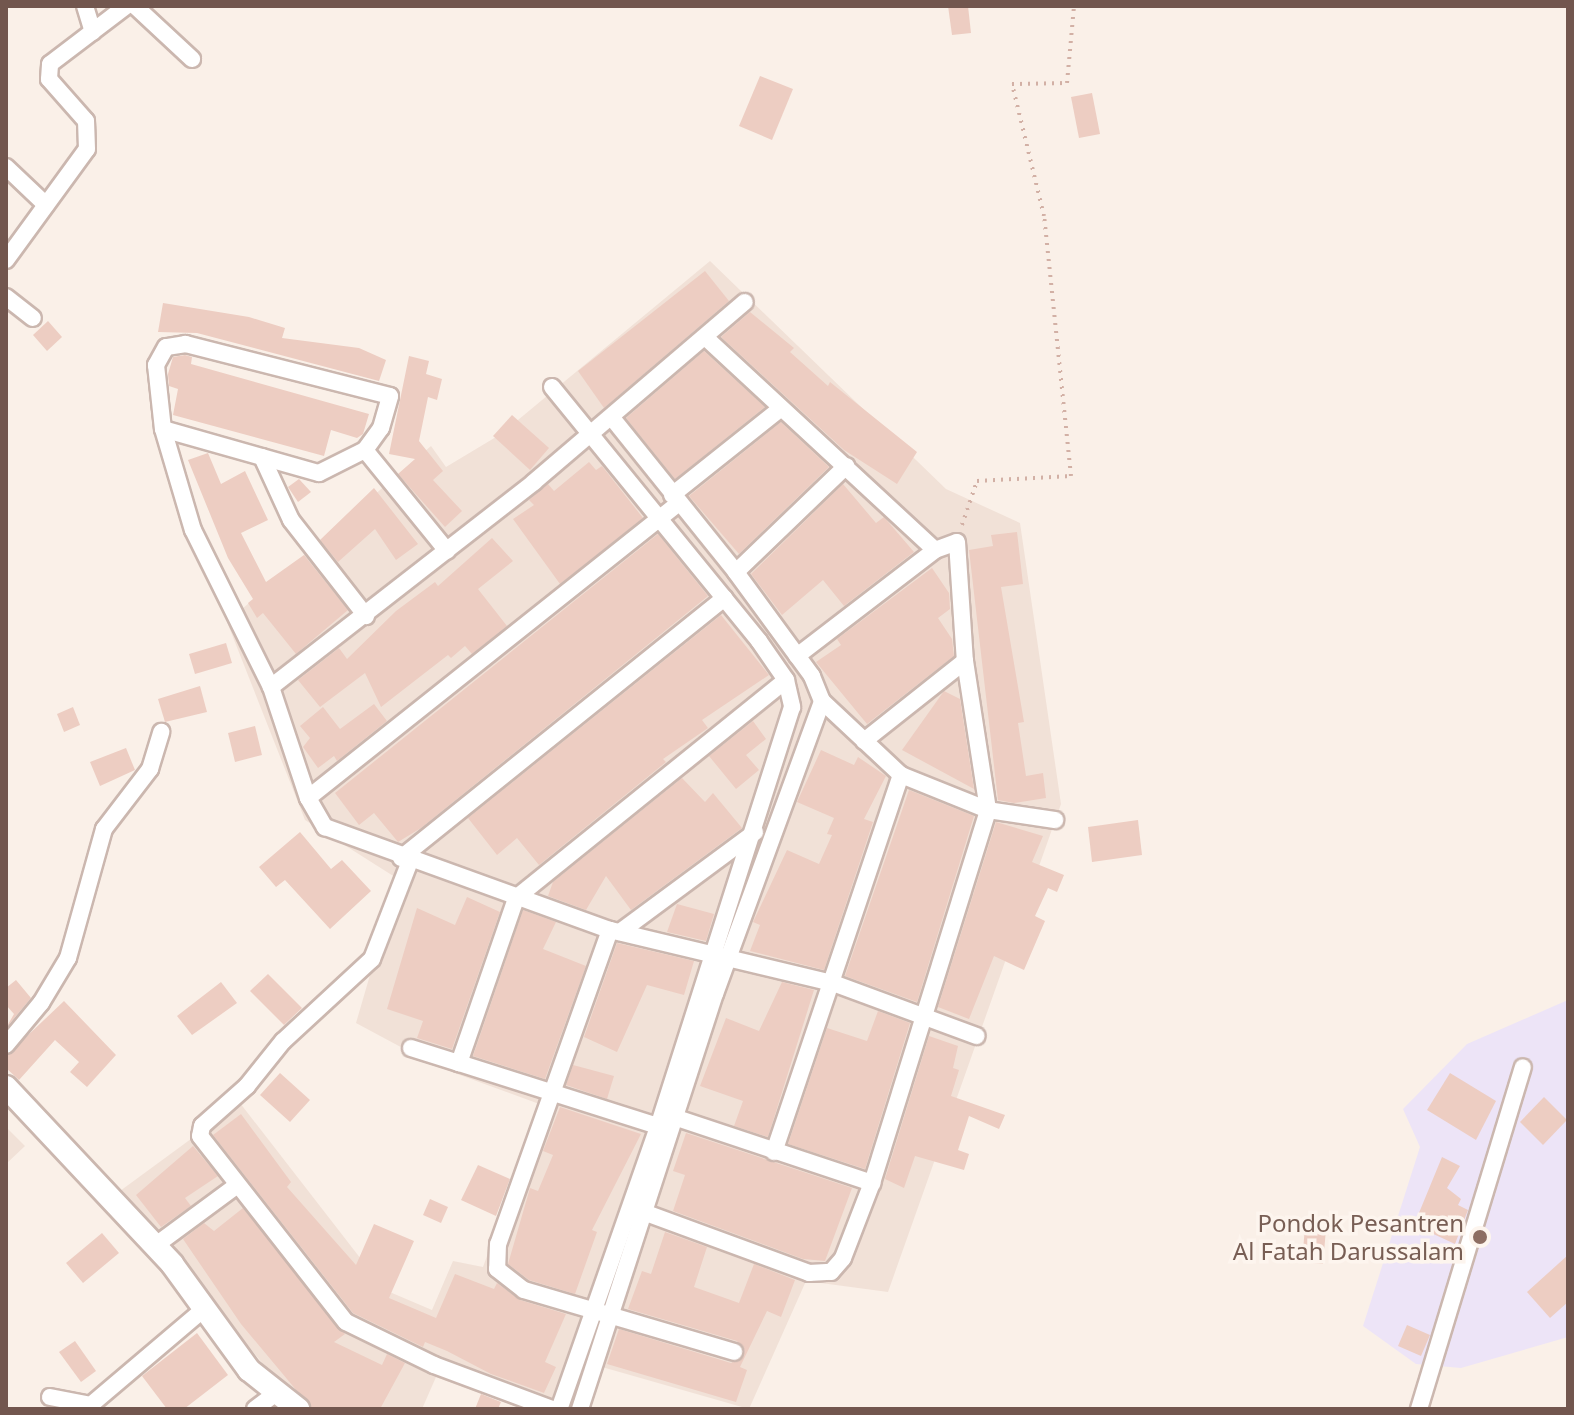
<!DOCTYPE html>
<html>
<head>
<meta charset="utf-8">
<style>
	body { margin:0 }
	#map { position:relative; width:1574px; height:1415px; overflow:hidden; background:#faf0e8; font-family:"Noto Sans",sans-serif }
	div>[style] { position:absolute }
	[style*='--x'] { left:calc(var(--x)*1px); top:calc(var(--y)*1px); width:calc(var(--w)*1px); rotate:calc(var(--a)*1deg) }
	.residential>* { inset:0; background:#f1e1d7 }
	.education>* { inset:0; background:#ede4f7 }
	.building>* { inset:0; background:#edcdc2 }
	.path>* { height:4px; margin-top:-2px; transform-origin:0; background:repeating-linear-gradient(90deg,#d2b0a5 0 2px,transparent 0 8px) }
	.roads { filter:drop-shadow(2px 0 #cbb7af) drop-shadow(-2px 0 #cbb7af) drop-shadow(0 2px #cbb7af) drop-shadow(0 -2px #cbb7af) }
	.minor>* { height:16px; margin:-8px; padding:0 8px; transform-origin:8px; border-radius:8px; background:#fff }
	.tertiary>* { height:22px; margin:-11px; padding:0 11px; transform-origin:11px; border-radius:11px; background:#fff }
	.dots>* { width:22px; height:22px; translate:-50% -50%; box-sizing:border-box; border:4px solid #fdf5ee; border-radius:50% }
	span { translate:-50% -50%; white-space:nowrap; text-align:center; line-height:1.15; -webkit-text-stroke:7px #fdf5ee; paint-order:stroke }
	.education-label { font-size:24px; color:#785e54 }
	.right { translate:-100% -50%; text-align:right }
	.frame { position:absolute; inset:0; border:8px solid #72564e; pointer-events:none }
</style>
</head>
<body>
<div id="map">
	<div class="residential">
		<div style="clip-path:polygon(710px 261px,946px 489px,1020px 523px,1061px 804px,888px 1292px,806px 1281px,749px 1409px,567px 1357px,549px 1409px,523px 1409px,436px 1377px,422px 1409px,326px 1409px,282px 1387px,120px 1191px,240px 1103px,385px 1290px,432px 1310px,453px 1261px,483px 1267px,542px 1105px,438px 1067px,356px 1023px,398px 879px,305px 820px,227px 622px,431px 446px,446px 467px,501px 434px)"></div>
		<div style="clip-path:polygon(6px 1127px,25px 1146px,6px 1164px)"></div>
	</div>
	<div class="education">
		<div style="clip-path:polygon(1568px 1000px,1568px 1337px,1461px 1368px,1416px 1364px,1363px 1326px,1420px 1147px,1403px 1109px,1467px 1044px)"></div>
	</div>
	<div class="building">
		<div style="clip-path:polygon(948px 6px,968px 6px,971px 33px,952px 35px)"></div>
		<div style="clip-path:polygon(760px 76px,793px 89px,772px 140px,739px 126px)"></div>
		<div style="clip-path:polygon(1092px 93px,1100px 134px,1079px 138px,1071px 97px)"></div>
		<div style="clip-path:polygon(705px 271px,729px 301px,604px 408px,578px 371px)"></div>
		<div style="clip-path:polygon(163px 303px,249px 317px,285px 328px,282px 338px,359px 348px,386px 360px,379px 381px,197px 333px,158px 332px)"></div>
		<div style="clip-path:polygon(750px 312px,794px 348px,790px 352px,828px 386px,830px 382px,917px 452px,897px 484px,844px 450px,721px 337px)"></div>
		<div style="clip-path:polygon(48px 321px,62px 337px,47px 351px,33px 335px)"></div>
		<div style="clip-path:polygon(704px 351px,765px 407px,675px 479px,626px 418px)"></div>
		<div style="clip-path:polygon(185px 355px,192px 357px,191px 364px,369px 414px,363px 434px,357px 438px,331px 430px,324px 456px,173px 415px,178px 389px,169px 386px,168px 374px,173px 357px)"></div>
		<div style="clip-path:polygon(409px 356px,429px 361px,426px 374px,442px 379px,437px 400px,428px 397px,419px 441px,443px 471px,433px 480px,462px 511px,445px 527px,398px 474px,415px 459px,389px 454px)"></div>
		<div style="clip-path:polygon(512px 415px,549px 448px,530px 470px,493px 436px)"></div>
		<div style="clip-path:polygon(781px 422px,829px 467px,739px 554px,689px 496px)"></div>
		<div style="clip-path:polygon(208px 453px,221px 484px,245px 471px,268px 520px,241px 533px,266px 582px,304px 555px,348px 610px,296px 654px,263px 613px,257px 618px,248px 603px,253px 599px,228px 558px,188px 460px)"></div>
		<div style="clip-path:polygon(589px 462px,596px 470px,602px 466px,643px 518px,560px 584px,513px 519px,534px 505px,529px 500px,548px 484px,554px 491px)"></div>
		<div style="clip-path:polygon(299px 479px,311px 492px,298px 502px,288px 487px)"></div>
		<div style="clip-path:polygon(843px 484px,876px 523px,884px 517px,914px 552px,844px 606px,823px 580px,782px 615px,751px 574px)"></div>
		<div style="clip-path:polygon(374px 488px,418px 544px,396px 560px,375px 529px,338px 562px,320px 540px)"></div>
		<div style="clip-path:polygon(1017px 532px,1023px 584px,1001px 587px,1024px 722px,1018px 723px,1026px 776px,1043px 773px,1046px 798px,1014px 803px,998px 800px,969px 550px,993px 546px,991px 535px)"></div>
		<div style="clip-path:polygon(658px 534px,708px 596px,421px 828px,398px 842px,374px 813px,359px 825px,335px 793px)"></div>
		<div style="clip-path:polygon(492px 538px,513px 561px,478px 589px,507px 626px,472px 654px,465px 646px,451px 658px,448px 655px,381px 707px,365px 673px,320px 707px,298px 680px,339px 648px,347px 659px,396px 611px,435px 582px,438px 586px)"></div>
		<div style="clip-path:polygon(932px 568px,949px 593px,950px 609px,938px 618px,952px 639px,954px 656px,867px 724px,816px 662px,841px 645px,837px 639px)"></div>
		<div style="clip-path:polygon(721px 615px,769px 675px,702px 720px,708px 728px,663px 759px,666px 762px,539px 865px,517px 838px,497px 855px,468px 818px)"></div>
		<div style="clip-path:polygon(226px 643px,232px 663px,195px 674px,189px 654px)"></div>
		<div style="clip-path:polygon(200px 686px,207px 712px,165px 722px,158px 699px)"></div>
		<div style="clip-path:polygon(944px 691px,960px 699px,974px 789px,902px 750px)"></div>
		<div style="clip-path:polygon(374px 704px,387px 721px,337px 761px,334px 756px,318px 768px,303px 747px,310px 738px,300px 726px,323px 707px,340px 729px)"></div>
		<div style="clip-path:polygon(73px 707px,80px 725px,64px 732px,57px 714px)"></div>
		<div style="clip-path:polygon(753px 721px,766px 739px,746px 755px,759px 770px,736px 789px,709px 756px)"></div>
		<div style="clip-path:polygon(255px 726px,262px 755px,235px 762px,228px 733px)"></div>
		<div style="clip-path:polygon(126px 748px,135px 770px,100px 786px,90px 762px)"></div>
		<div style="clip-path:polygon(821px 750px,854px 765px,858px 757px,886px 776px,864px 819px,873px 822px,824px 970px,750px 951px,760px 925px,753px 922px,787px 850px,819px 864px,832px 835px,827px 834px,834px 818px,797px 802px)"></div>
		<div style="clip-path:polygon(682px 778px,705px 802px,713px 793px,742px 828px,631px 910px,606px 876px,586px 910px,548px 896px,553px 882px)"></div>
		<div style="clip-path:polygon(909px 790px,974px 816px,917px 1002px,845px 976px)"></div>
		<div style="clip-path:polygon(1138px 820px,1142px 855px,1092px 862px,1088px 827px)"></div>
		<div style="clip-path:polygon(996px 822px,1043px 836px,1032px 862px,1064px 875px,1057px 892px,1048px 888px,1035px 916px,1045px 921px,1024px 970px,994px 956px,969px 1019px,938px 1007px)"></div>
		<div style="clip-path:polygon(300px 832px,331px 869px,342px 860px,371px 891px,330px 929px,285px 880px,276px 887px,259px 867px)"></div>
		<div style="clip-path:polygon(467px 897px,500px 912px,452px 1049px,417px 1038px,423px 1021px,387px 1009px,417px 908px,455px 925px)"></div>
		<div style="clip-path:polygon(677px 904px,714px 914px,706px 941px,667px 932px)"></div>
		<div style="clip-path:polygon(523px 910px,556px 922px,543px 949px,586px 966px,545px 1079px,473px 1056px)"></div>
		<div style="clip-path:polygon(617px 943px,694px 961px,684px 995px,647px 985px,617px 1052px,584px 1037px)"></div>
		<div style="clip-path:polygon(268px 974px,302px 1008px,284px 1025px,250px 991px)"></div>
		<div style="clip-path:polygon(16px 980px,31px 998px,6px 1028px,14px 1014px,6px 1005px,6px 988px)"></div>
		<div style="clip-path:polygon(221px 982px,237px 1003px,192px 1035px,177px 1016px)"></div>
		<div style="clip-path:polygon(782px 982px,814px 990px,768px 1137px,734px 1126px,743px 1101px,700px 1086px,726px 1018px,759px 1031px)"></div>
		<div style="clip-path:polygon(64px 1001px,116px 1055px,87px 1087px,70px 1072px,79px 1062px,55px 1040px,19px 1080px,6px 1068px,6px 1056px)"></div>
		<div style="clip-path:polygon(878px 1011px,910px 1023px,865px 1169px,788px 1144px,827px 1028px,867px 1041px)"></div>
		<div style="clip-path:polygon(929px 1036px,958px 1046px,953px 1068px,959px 1070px,951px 1096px,1005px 1115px,999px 1129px,969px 1116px,958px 1150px,969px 1154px,964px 1170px,915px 1156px,904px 1188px,885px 1179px)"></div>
		<div style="clip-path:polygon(573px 1065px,614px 1076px,607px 1099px,566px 1085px)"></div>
		<div style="clip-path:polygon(280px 1073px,310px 1100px,290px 1122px,260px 1095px)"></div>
		<div style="clip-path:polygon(1450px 1073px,1496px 1101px,1476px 1140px,1427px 1110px)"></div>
		<div style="clip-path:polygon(1544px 1097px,1567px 1120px,1543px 1145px,1520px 1122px)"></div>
		<div style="clip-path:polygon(560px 1107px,641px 1134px,592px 1230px,597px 1232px,575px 1294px,529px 1280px,508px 1264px,530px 1188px,538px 1191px,553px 1155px,543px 1151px)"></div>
		<div style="clip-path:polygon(241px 1114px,291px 1182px,287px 1187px,356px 1265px,374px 1224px,414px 1241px,389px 1298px,436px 1318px,455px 1274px,494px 1289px,497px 1283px,520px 1300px,566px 1314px,545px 1362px,556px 1367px,544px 1393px,491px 1374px,447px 1351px,425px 1342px,423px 1347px,353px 1313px,213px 1135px)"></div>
		<div style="clip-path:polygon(686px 1133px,852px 1188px,825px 1261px,803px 1259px,673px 1211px,685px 1175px,673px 1171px)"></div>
		<div style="clip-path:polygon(193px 1146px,218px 1176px,185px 1198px,191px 1206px,161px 1227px,136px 1195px)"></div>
		<div style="clip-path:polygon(1442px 1157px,1460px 1166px,1447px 1188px,1461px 1199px,1458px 1205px,1468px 1210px,1455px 1244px,1414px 1225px)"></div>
		<div style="clip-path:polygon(478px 1165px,510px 1179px,496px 1216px,461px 1200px)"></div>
		<div style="clip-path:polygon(430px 1199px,448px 1207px,441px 1223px,423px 1215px)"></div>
		<div style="clip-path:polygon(243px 1208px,345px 1334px,334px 1342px,382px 1365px,387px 1354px,405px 1363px,380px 1409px,312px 1409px,241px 1324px,183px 1239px,204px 1223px,214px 1231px)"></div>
		<div style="clip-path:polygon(1305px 1227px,1326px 1229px,1323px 1264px,1302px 1262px)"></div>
		<div style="clip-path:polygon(665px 1232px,707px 1247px,694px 1287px,739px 1303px,754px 1264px,795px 1280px,781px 1317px,767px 1311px,740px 1367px,747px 1370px,736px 1402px,607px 1364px,619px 1329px,731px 1363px,744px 1356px,737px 1341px,628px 1309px,642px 1271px,651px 1274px)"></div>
		<div style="clip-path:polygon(102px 1233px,119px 1253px,83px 1283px,66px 1263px)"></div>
		<div style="clip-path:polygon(1568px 1255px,1568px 1302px,1550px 1318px,1527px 1292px)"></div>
		<div style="clip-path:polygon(1407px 1325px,1430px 1335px,1421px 1356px,1398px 1346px)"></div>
		<div style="clip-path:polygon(197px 1333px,228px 1375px,184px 1409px,167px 1409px,142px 1376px)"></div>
		<div style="clip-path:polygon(75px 1341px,96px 1371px,81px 1382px,59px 1352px)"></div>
		<div style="clip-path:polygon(481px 1394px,501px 1402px,498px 1409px,475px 1409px)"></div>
	</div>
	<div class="path">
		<div style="--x:962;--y:525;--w:46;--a:-71.2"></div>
		<div style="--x:977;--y:481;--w:94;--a:-3"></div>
		<div style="--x:1071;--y:476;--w:261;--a:-95.9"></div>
		<div style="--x:1044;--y:216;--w:136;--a:-103.6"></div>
		<div style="--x:1012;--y:84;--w:55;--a:-1"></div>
		<div style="--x:1067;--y:83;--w:77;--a:-84.8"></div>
	</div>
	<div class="roads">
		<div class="minor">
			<div style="--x:85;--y:6;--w:27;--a:73"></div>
			<div style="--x:135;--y:6;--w:78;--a:42.9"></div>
			<div style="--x:6;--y:167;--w:55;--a:43.5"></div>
			<div style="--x:6;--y:260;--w:137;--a:-53.9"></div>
			<div style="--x:87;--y:149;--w:28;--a:-92"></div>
			<div style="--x:86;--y:121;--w:56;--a:-131.4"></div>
			<div style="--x:49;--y:79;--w:15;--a:-86"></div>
			<div style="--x:50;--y:64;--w:96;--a:-37.3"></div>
			<div style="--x:6;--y:297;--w:34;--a:38"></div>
			<div style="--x:705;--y:337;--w:313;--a:42.8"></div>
			<div style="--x:552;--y:387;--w:328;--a:50.8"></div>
			<div style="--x:759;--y:641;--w:47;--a:55.3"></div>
			<div style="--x:786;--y:680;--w:28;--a:77"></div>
			<div style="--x:792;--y:707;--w:441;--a:107.7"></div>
			<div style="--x:658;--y:1127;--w:299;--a:109.3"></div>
			<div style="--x:163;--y:429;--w:162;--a:15.8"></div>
			<div style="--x:319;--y:473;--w:51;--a:-26.6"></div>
			<div style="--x:365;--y:450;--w:27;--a:-54"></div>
			<div style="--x:381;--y:428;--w:33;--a:-74"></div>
			<div style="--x:390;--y:396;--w:211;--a:-165.7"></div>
			<div style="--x:186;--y:344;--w:20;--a:171"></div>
			<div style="--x:166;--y:347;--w:21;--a:119"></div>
			<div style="--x:156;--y:365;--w:64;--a:83.8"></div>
			<div style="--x:163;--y:429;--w:105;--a:73.5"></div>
			<div style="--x:193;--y:530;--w:175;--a:63.6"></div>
			<div style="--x:271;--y:687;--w:117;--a:71.6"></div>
			<div style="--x:308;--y:798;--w:34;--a:60"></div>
			<div style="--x:325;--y:827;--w:303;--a:19.9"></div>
			<div style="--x:610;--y:930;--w:229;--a:13.4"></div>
			<div style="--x:833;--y:983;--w:153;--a:20.3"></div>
			<div style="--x:365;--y:450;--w:130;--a:50.9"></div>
			<div style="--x:262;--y:457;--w:69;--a:65.3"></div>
			<div style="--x:291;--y:520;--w:122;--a:52"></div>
			<div style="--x:672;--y:495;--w:138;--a:-38.5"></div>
			<div style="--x:736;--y:572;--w:153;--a:-43.9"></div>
			<div style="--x:797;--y:656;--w:174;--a:-37.5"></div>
			<div style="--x:935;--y:550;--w:23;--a:-20"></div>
			<div style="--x:957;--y:542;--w:119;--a:86.2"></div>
			<div style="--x:965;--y:661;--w:151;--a:81.2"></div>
			<div style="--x:988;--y:810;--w:94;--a:-158.1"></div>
			<div style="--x:901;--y:775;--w:108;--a:-136.9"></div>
			<div style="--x:271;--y:687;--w:333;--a:-37.9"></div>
			<div style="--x:534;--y:482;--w:277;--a:-40.5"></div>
			<div style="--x:864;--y:741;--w:129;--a:-38.4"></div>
			<div style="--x:308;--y:798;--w:473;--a:-38.5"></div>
			<div style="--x:401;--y:858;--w:415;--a:-38.8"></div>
			<div style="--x:410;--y:861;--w:105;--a:111.2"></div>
			<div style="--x:372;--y:959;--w:121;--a:137.3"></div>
			<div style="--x:283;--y:1041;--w:58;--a:128.7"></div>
			<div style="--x:247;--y:1086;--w:60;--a:138.4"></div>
			<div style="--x:202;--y:1126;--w:10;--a:101"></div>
			<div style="--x:200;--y:1136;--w:236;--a:51.9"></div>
			<div style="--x:346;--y:1322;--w:98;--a:26"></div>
			<div style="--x:434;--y:1365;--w:126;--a:20.4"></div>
			<div style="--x:610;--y:930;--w:333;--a:109.6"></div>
			<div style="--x:498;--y:1244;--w:25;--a:92"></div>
			<div style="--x:497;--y:1269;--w:34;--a:38"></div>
			<div style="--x:524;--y:1290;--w:219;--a:16.4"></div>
			<div style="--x:620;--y:932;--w:168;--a:-36.5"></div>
			<div style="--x:6;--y:1045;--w:55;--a:-50.2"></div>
			<div style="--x:41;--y:1003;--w:52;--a:-59"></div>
			<div style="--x:68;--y:958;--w:134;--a:-74.4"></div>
			<div style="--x:104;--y:829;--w:76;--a:-52.5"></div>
			<div style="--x:150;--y:769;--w:39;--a:-73"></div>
			<div style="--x:411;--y:1048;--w:50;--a:17.4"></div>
			<div style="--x:677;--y:1118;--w:206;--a:18.4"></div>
			<div style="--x:667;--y:1129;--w:218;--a:-162.4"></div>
			<div style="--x:459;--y:1063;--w:175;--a:-70.9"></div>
			<div style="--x:516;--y:898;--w:347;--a:-38.9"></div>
			<div style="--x:774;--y:1152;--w:398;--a:-71.4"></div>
			<div style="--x:646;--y:1213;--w:174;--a:20.2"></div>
			<div style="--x:809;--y:1273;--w:22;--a:-3"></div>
			<div style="--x:831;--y:1272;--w:18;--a:-49"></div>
			<div style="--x:843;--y:1258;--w:80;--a:-68.9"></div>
			<div style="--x:872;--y:1183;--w:391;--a:-72.7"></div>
			<div style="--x:988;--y:810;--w:68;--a:8.5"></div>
			<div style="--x:156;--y:1245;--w:99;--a:-36.4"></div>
			<div style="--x:50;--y:1397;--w:37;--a:11"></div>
			<div style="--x:86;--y:1409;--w:155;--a:-40.3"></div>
			<div style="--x:255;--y:1409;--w:25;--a:-37"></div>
			<div style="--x:580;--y:1409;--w:436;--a:-72"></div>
			<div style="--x:715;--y:994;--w:312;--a:-69.9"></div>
			<div style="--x:822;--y:701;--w:27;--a:-112"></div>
			<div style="--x:812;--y:676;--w:129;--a:-126.2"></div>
			<div style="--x:736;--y:572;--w:198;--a:-128.8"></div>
			<div style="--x:1419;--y:1409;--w:357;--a:-73.1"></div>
		</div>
		<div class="tertiary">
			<div style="--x:6;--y:1087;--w:243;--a:46.8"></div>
			<div style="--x:172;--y:1264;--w:131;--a:54"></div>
			<div style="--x:249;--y:1370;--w:63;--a:38.5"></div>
		</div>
	</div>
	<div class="dots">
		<div style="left:1480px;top:1237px;background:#8d6e63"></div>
	</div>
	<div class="education-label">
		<span class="right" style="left:1464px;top:1237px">Pondok Pesantren<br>Al Fatah Darussalam</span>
	</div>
	<div class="frame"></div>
</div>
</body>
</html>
